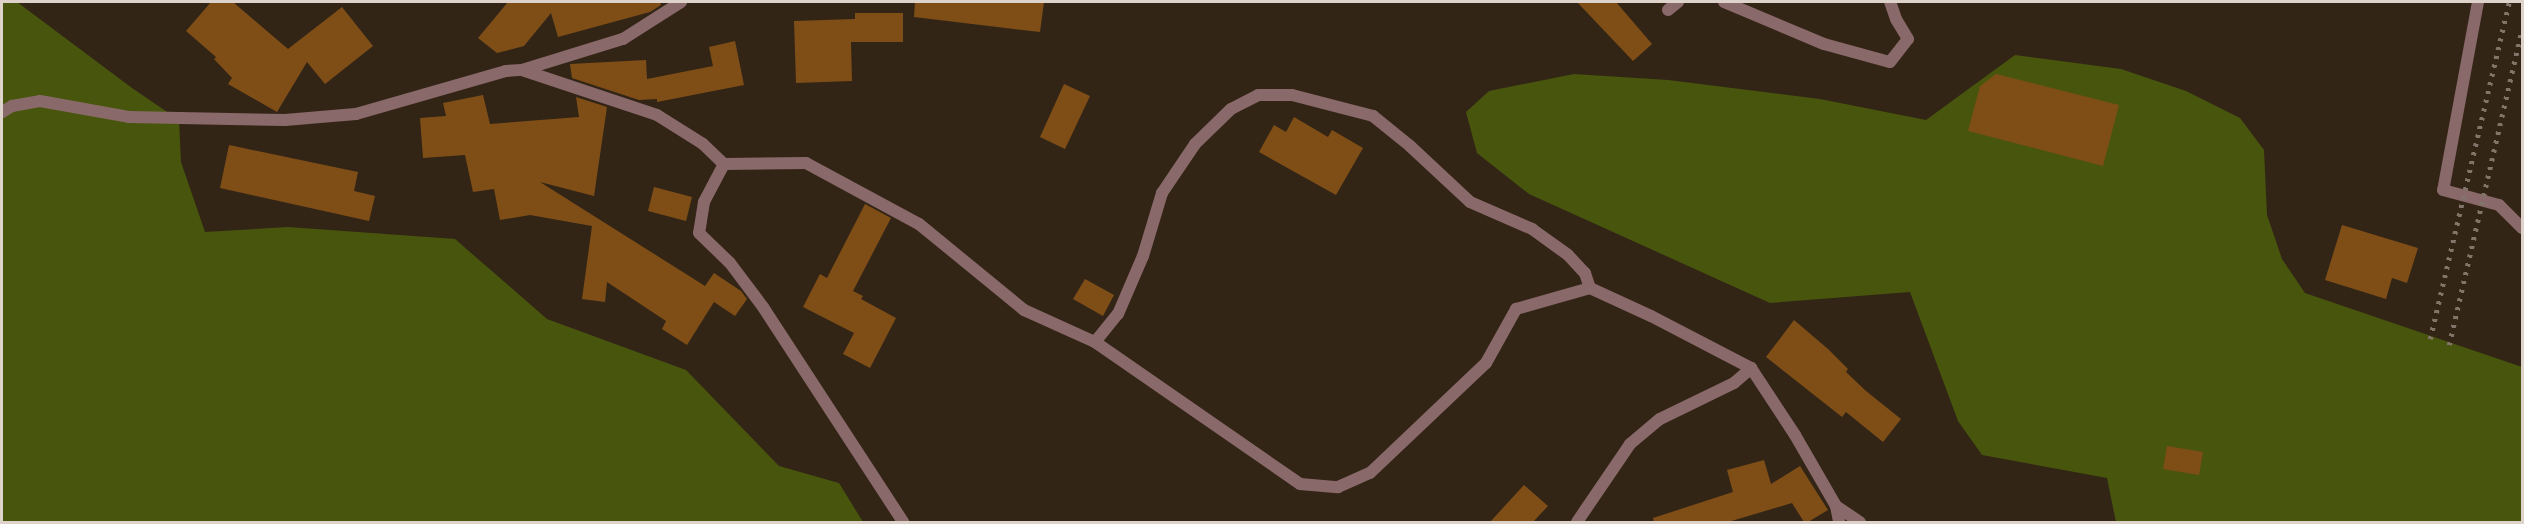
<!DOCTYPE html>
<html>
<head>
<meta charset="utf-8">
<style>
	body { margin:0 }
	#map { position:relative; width:2524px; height:524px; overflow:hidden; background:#332516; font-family:Cabin,sans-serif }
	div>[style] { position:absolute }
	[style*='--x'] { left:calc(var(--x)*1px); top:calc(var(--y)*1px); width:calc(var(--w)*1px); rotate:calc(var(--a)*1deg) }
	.forest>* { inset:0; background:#47550d }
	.building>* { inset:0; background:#7f4e17 }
	.minor>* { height:12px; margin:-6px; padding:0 6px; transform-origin:6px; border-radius:6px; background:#8a696a }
	.rail>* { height:4.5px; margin-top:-2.25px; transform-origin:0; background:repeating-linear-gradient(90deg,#817468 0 3px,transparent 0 9px) }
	span { translate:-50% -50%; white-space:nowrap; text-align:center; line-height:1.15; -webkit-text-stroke:6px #291b0d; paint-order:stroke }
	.frame { position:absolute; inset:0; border:3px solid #ddd3ca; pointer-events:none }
</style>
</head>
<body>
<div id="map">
	<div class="forest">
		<div style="clip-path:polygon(2px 2px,17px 2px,132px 88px,179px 120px,181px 162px,205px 232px,288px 227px,455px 239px,547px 319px,686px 370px,779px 466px,839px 483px,863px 522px,2px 522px)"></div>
		<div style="clip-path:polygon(2015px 55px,2121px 69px,2186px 91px,2240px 118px,2264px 150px,2267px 215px,2282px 259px,2305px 293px,2522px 367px,2522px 522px,2116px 522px,2107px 478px,1982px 455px,1958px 421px,1910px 292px,1770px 303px,1529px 194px,1477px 153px,1466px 112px,1489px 91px,1574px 74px,1668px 80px,1820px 99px,1926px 120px)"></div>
	</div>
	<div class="building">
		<div style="clip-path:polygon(211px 2px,233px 2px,288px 49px,342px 7px,373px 46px,325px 84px,307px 62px,277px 112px,228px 84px,232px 78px,214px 59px,216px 57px,186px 31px)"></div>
		<div style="clip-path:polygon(508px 2px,660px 2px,661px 5px,650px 12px,558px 37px,551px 13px,524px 46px,497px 53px,478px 38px)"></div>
		<div style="clip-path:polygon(915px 2px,1044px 2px,1040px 32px,914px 17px)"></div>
		<div style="clip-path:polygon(1577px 2px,1616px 2px,1652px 44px,1633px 61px)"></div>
		<div style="clip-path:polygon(855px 13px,903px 13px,903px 42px,851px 42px,852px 81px,796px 83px,794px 21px,855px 19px)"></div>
		<div style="clip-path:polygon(735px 41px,744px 85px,657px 102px,657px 99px,639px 100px,572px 78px,570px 64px,646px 60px,647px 79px,713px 66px,709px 47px)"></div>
		<div style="clip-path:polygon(1996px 74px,2119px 105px,2103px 166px,1968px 131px,1980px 86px)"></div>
		<div style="clip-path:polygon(1064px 84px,1090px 96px,1065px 149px,1040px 137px)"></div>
		<div style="clip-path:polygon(483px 95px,490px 124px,579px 117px,576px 97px,607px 107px,594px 196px,540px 182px,705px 286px,714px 273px,741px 291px,747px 299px,735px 316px,714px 302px,687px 345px,662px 329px,666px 321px,607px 282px,605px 302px,582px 299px,592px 226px,530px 215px,500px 220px,494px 189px,473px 192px,465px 155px,423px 158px,420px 118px,446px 116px,443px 103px)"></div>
		<div style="clip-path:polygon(1294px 117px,1328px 137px,1332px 130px,1363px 148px,1336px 195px,1259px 152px,1274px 125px,1286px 132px)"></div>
		<div style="clip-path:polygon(229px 145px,358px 172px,354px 191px,375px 196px,369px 221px,220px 188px)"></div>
		<div style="clip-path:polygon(654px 187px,692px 197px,686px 221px,648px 211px)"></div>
		<div style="clip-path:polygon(865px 204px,891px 218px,853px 291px,863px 296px,861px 299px,896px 318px,870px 368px,843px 354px,854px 333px,803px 307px,820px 274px,827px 278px)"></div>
		<div style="clip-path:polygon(2342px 225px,2418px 248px,2407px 283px,2392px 278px,2386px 299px,2325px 280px)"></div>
		<div style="clip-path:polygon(1085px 279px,1114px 295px,1103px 316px,1073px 299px)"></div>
		<div style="clip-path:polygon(1794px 320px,1828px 349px,1848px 369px,1846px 372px,1866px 391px,1901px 419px,1883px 442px,1846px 412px,1842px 417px,1766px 357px)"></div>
		<div style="clip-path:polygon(2167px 446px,2203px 452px,2199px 475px,2163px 469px)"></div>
		<div style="clip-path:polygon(1764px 460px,1771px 484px,1800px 466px,1828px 510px,1808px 522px,1804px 522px,1792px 503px,1728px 522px,1654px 522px,1653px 518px,1733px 492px,1727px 470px)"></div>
		<div style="clip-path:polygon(1524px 485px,1548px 506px,1533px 522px,1490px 522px)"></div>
	</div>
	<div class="minor">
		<div style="--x:1724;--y:2;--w:108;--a:22.8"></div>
		<div style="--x:1824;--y:44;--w:68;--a:15.3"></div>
		<div style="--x:1890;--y:62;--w:29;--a:-52"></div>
		<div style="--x:1908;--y:39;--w:23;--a:-121"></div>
		<div style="--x:1896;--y:19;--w:18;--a:-109"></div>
		<div style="--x:2478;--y:2;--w:191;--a:100.5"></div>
		<div style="--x:2443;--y:190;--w:58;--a:15"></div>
		<div style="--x:2499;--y:205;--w:33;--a:45"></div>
		<div style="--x:1668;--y:10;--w:13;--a:-39"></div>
		<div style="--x:522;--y:70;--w:142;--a:18.4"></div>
		<div style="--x:657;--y:115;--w:54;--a:32.2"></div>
		<div style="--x:703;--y:144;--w:29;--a:44"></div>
		<div style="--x:724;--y:164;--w:82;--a:-0.7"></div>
		<div style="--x:806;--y:163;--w:128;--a:28.4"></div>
		<div style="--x:919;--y:224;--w:136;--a:39.3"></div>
		<div style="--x:1024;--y:310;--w:78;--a:24.3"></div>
		<div style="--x:1095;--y:342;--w:249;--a:34.7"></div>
		<div style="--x:1300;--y:484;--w:38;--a:5"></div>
		<div style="--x:1338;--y:487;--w:35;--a:-24"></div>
		<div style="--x:1370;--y:473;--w:160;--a:-43.5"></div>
		<div style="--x:1486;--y:363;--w:62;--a:-60.9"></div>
		<div style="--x:1516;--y:309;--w:77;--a:-15.8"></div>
		<div style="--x:1590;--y:288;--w:67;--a:24.7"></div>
		<div style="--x:1651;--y:316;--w:113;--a:27.5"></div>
		<div style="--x:1751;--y:368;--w:80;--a:56.7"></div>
		<div style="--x:1795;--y:435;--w:82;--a:60"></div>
		<div style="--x:1836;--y:506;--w:16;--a:79"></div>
		<div style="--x:2;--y:112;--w:12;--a:-31"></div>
		<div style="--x:12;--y:106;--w:28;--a:-10"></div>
		<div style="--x:40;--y:101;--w:90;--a:10.2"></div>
		<div style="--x:129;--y:117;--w:156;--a:1.1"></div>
		<div style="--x:285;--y:120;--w:71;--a:-4.8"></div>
		<div style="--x:356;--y:114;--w:156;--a:-16"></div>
		<div style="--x:506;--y:71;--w:16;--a:-4"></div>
		<div style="--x:522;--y:70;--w:106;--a:-17.1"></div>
		<div style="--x:623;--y:39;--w:69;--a:-32.5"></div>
		<div style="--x:724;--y:164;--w:43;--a:117.8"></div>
		<div style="--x:704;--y:202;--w:31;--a:99"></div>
		<div style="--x:699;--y:233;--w:43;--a:44.1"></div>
		<div style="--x:730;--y:263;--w:55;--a:53.1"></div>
		<div style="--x:763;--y:307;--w:257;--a:56.9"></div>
		<div style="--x:1095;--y:342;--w:36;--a:-51"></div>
		<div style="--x:1118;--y:314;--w:63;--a:-66.7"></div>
		<div style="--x:1143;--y:256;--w:66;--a:-73.2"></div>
		<div style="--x:1162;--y:193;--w:59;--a:-56"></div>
		<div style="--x:1195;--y:144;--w:50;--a:-44.2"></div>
		<div style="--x:1231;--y:109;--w:30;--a:-27"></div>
		<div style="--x:1258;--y:95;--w:34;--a:0"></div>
		<div style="--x:1292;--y:95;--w:84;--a:14.5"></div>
		<div style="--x:1373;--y:116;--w:48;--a:39"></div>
		<div style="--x:1410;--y:146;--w:82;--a:43"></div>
		<div style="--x:1470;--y:202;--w:68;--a:23.5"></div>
		<div style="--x:1532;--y:229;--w:44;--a:35.8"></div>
		<div style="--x:1568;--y:255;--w:25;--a:47"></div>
		<div style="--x:1585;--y:273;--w:16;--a:72"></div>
		<div style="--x:1836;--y:506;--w:29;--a:34"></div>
		<div style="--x:1577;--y:522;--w:94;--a:-55.8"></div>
		<div style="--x:1630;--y:444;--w:39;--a:-40"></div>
		<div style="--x:1660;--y:419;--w:82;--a:-25.9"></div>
		<div style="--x:1734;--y:383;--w:23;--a:-41"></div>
	</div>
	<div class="rail">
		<div style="--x:2430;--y:339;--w:346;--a:-76.8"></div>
		<div style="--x:2449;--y:345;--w:324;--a:-77"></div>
	</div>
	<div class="frame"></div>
</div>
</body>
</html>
